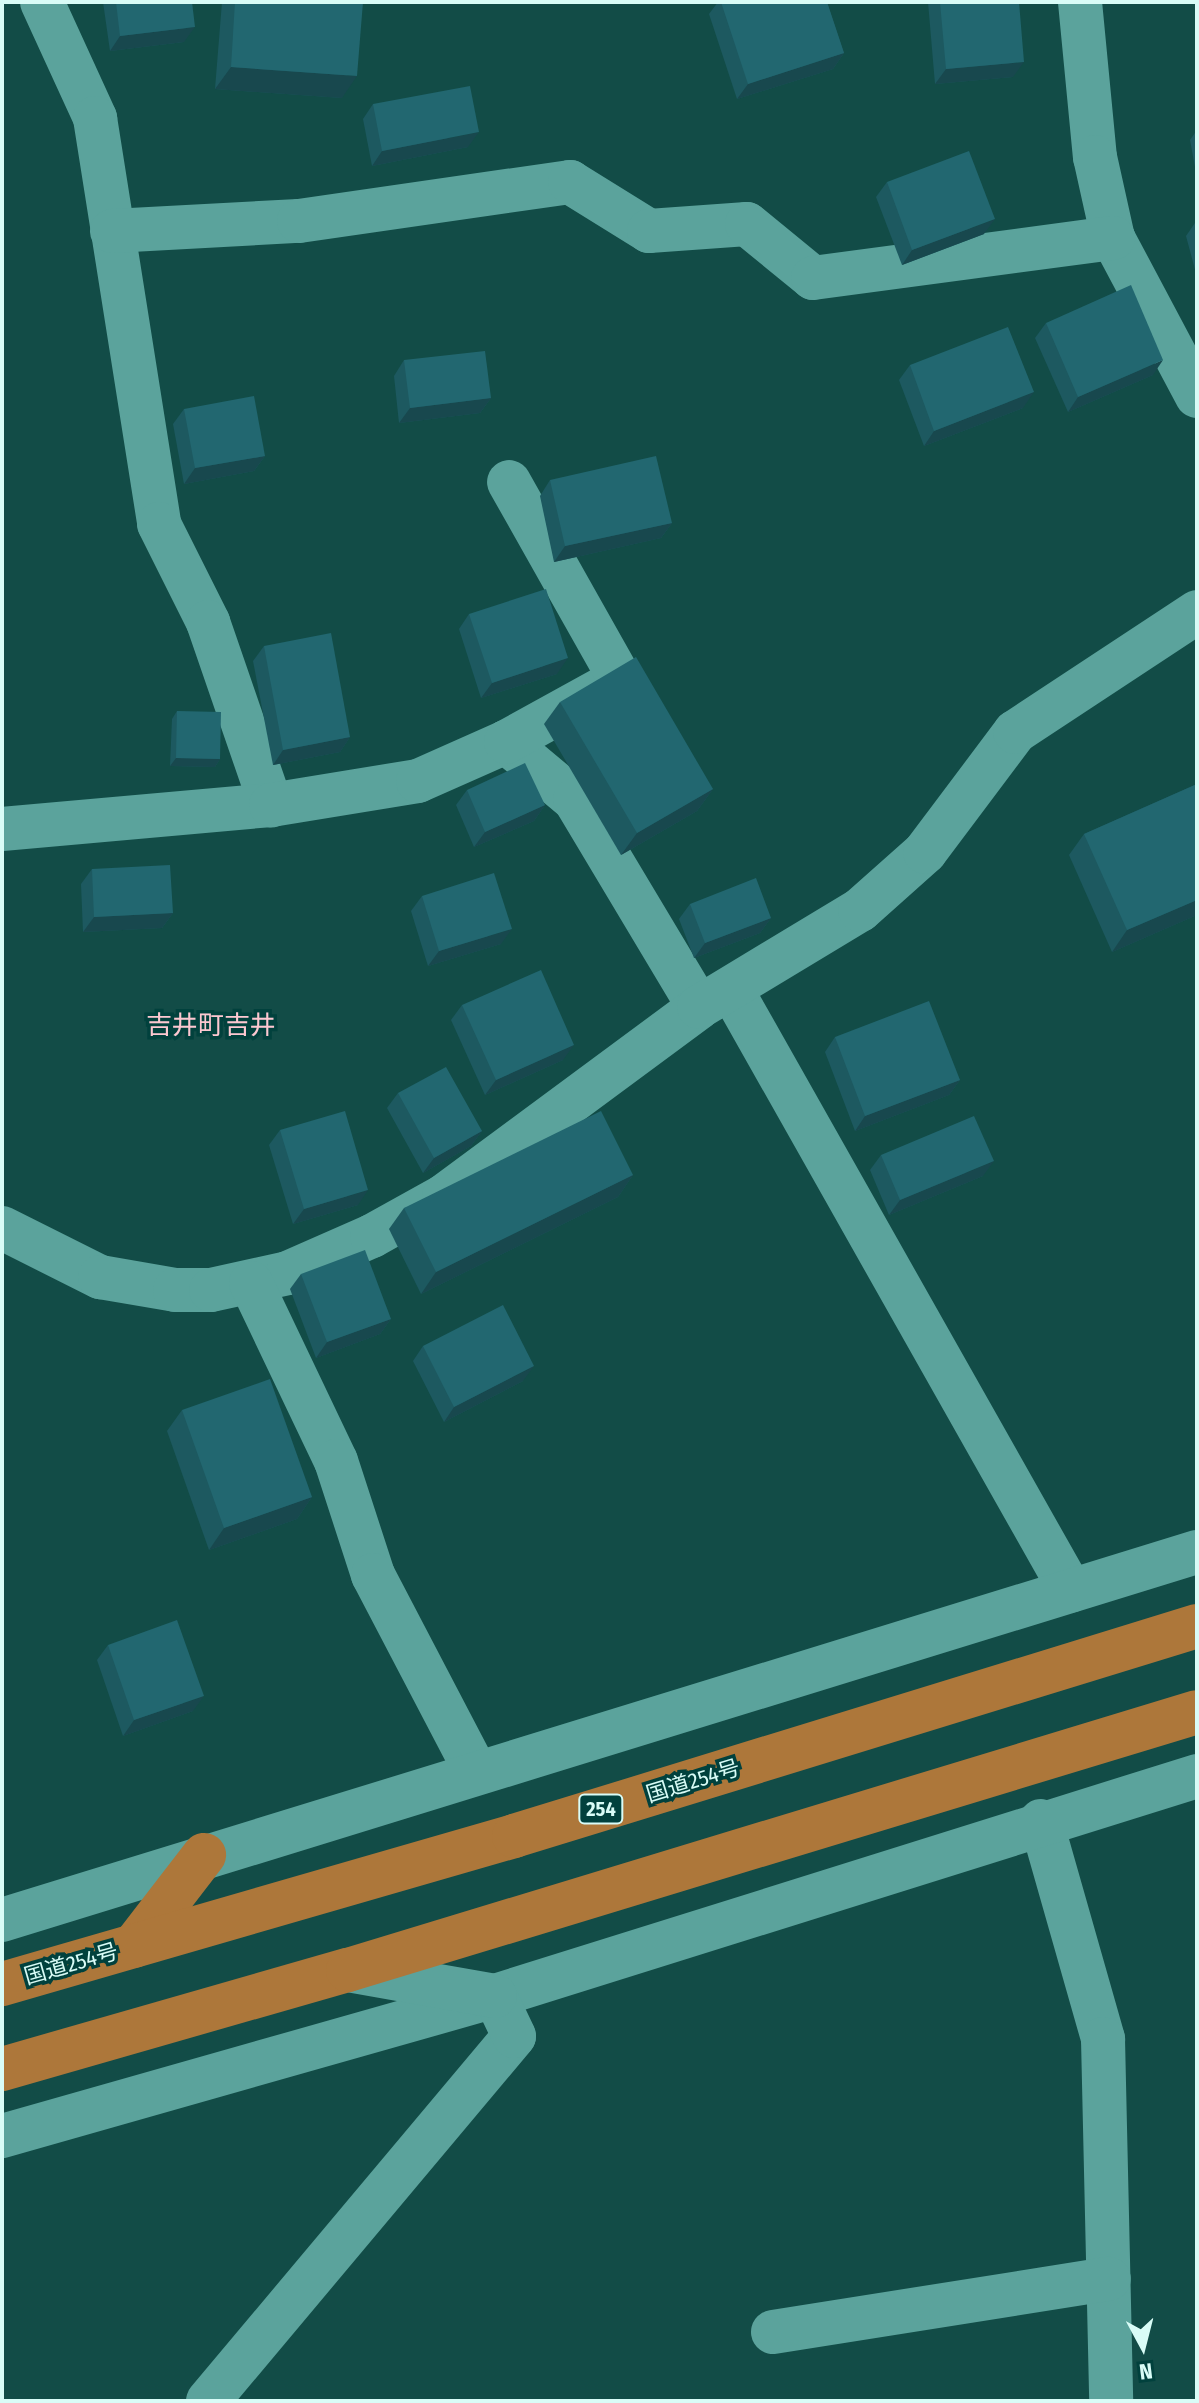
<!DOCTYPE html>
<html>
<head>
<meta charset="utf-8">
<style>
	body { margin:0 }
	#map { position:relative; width:1199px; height:2403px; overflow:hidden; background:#124c47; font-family:"Fira Sans Condensed","Noto Sans JP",sans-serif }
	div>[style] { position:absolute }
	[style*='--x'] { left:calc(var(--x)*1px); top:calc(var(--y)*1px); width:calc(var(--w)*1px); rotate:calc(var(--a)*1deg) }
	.minor>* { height:44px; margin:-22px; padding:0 22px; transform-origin:22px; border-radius:22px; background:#5ba39c }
	.highway>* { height:44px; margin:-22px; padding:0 22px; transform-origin:22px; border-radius:22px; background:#ad773a }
	.wall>* { inset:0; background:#1d5960 }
	.shaded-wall>* { inset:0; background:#18484e }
	.building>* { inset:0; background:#226770 }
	span { translate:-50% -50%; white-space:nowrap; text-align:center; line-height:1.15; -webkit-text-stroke:7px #01413d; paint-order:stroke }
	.shield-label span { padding:2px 6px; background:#01413d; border:2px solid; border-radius:6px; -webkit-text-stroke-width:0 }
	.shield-label { font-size:20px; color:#d9fcf7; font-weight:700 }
	.street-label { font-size:22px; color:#d9fcf7 }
	.quarter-label { font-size:26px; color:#fcc8d1 }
	.frame { position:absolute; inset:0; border:4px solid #d9fcf7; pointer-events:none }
	.north { position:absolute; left:1103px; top:2307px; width:80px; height:80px; -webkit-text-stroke:6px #01413d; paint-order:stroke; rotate:173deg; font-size:22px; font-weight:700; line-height:32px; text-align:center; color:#d9fcf7 }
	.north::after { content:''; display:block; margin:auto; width:28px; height:36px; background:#d9fcf7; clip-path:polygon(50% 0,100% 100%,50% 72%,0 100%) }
</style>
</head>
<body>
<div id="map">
	<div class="minor">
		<div style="--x:42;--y:2;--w:128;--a:65.4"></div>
		<div style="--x:95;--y:118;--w:411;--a:81"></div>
		<div style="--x:159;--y:524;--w:110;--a:63.4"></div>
		<div style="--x:208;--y:622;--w:194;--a:71"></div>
		<div style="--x:1080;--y:2;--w:156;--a:84.5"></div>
		<div style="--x:1095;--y:157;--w:83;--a:77.5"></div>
		<div style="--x:1113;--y:238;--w:179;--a:62"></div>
		<div style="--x:112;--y:231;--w:187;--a:-3.1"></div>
		<div style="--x:299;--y:221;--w:274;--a:-8.2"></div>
		<div style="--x:570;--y:182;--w:93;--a:31.8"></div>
		<div style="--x:649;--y:231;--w:98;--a:-4.1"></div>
		<div style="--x:747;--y:224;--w:85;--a:39.3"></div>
		<div style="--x:813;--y:278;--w:303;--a:-7.6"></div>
		<div style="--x:506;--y:742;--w:90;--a:40"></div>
		<div style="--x:575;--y:800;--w:241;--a:59.1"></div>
		<div style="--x:2;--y:829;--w:270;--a:-5.1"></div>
		<div style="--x:271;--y:805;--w:149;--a:-9.3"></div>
		<div style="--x:418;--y:781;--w:96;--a:-23.9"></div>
		<div style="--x:506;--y:742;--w:130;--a:-28.9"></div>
		<div style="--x:620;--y:679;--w:226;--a:-119.4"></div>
		<div style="--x:731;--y:989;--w:691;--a:60.54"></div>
		<div style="--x:2;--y:1228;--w:110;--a:26.6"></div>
		<div style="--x:100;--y:1277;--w:76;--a:9.8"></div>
		<div style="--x:175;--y:1290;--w:36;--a:0"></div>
		<div style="--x:211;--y:1290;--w:79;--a:-12.4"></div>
		<div style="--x:288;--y:1273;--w:92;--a:-23.8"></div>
		<div style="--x:372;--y:1236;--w:82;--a:-29.1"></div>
		<div style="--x:444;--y:1196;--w:317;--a:-36.5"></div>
		<div style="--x:699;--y:1007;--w:188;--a:-31.1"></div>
		<div style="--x:860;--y:910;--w:87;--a:-41.7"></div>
		<div style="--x:925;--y:852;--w:150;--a:-53.1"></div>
		<div style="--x:1015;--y:732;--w:218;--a:-33.4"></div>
		<div style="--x:251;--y:1283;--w:197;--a:64.5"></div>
		<div style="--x:336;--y:1461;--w:120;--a:72"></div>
		<div style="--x:373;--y:1575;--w:222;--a:62.4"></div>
		<div style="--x:1041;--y:1821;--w:227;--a:74.1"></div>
		<div style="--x:1103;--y:2039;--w:362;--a:88.7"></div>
		<div style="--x:2;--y:1920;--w:1250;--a:-17.12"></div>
		<div style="--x:2;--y:2136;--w:512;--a:-15.85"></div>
		<div style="--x:495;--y:1996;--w:736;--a:-17.4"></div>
		<div style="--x:773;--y:2332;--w:340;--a:-9"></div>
		<div style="--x:208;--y:2401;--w:476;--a:-50"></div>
		<div style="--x:514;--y:2036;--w:44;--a:-115.4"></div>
		<div style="--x:495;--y:1996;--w:149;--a:-170"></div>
	</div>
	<div class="highway">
		<div style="--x:134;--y:1946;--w:115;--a:-52.4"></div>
		<div style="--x:2;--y:1984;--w:533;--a:-16.12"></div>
		<div style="--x:514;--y:1836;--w:715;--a:-17.09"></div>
		<div style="--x:2;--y:2069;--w:360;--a:-16"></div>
		<div style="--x:348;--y:1970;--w:887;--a:-16.9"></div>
	</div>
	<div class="wall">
		<div style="clip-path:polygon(103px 2px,192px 2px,184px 42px,110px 51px)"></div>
		<div style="clip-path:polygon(222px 2px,363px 2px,342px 98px,215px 89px)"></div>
		<div style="clip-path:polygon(718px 2px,827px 2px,844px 53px,833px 69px,737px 99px,709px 14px)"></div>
		<div style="clip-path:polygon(928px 2px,1019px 2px,1013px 77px,935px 84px)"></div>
		<div style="clip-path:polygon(373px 104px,468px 147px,372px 166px,363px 119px)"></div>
		<div style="clip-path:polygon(1197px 130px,1197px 178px,1190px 140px)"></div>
		<div style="clip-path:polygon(887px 182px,984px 234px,902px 265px,876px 197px)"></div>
		<div style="clip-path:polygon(1197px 220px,1197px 277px,1186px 236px)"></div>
		<div style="clip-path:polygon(1046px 323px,1153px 375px,1068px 412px,1035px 338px)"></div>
		<div style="clip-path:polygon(404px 360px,491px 398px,480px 413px,399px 423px,394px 376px)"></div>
		<div style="clip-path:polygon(910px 365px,1023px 408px,924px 446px,899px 380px)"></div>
		<div style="clip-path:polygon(184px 409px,265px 456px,254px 471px,184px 484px,173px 424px)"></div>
		<div style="clip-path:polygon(550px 480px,672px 523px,661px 538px,554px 562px,540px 496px)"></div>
		<div style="clip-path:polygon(469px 614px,557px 674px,481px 698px,459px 629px)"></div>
		<div style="clip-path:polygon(264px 646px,350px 737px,340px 752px,273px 765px,253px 661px)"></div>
		<div style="clip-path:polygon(560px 702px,713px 789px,697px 811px,621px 855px,544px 724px)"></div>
		<div style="clip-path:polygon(177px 711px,220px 759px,215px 767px,170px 766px,172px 719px)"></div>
		<div style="clip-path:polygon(1197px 784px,1197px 915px,1112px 952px,1069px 855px,1084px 834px)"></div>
		<div style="clip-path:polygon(467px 790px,545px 805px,534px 821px,474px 847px,456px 805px)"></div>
		<div style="clip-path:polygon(92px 869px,173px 913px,162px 928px,83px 932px,81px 884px)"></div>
		<div style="clip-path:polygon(422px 896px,501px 944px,428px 966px,411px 911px)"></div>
		<div style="clip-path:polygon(690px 904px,771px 918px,760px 933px,694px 958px,679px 919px)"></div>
		<div style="clip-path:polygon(462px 1005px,563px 1060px,485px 1095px,451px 1020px)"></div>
		<div style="clip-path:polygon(835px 1037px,960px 1080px,949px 1095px,855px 1131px,825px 1052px)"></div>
		<div style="clip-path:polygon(398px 1093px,482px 1131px,471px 1146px,423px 1173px,387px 1108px)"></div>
		<div style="clip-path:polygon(280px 1130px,358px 1205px,293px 1224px,269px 1145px)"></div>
		<div style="clip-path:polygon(881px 1155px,983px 1176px,889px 1215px,870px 1170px)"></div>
		<div style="clip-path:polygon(633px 1175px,618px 1197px,421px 1294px,389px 1229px,404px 1208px)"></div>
		<div style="clip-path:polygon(301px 1274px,391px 1319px,380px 1334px,316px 1358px,290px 1289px)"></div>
		<div style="clip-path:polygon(423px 1346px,523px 1381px,444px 1422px,413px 1361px)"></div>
		<div style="clip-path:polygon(182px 1410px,312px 1497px,297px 1519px,209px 1550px,167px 1431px)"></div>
		<div style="clip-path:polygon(108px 1645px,193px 1711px,123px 1736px,97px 1660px)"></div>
	</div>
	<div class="shaded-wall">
		<div style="clip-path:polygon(195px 27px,184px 42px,110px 51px,120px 36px)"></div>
		<div style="clip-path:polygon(844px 53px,833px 69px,737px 99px,748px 84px)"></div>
		<div style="clip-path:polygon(1024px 62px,1013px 77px,935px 84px,946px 69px)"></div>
		<div style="clip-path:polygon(231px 67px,357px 76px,342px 98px,215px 89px)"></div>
		<div style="clip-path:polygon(479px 132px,468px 147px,372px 166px,382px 151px)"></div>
		<div style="clip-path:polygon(995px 219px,984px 234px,902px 265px,912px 250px)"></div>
		<div style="clip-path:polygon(1163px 360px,1153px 375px,1068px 412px,1078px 397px)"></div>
		<div style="clip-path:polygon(1034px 392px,1023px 408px,924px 446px,934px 431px)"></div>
		<div style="clip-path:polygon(491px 398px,480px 413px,399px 423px,410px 408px)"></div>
		<div style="clip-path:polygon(265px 456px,254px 471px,184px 484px,195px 468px)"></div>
		<div style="clip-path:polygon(672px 523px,661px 538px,554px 562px,565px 546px)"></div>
		<div style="clip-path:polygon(568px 658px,557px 674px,481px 698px,492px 683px)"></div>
		<div style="clip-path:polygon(350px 737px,340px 752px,273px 765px,283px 750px)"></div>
		<div style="clip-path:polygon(176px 758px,220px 759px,215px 767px,170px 766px)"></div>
		<div style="clip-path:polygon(713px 789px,697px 811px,621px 855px,637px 833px)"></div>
		<div style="clip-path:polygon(545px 805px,534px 821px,474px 847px,485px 832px)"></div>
		<div style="clip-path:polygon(1197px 900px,1197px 915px,1112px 952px,1127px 930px)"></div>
		<div style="clip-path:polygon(173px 913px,162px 928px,83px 932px,94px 917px)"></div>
		<div style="clip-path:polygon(771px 918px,760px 933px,694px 958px,705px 943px)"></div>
		<div style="clip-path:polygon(512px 929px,501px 944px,428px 966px,439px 951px)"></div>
		<div style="clip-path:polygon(574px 1045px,563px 1060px,485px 1095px,496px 1080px)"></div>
		<div style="clip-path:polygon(960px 1080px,949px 1095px,855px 1131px,865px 1116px)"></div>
		<div style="clip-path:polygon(482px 1131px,471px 1146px,423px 1173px,434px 1158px)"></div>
		<div style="clip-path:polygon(994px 1161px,983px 1176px,889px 1215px,900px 1200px)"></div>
		<div style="clip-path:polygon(633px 1175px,618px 1197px,421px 1294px,436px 1272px)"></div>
		<div style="clip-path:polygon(368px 1190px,358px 1205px,293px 1224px,304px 1209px)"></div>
		<div style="clip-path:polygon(391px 1319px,380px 1334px,316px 1358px,327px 1342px)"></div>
		<div style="clip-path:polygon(534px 1366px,523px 1381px,444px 1422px,454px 1407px)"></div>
		<div style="clip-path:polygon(312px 1497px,297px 1519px,209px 1550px,224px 1528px)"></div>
		<div style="clip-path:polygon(204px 1696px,193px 1711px,123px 1736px,134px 1720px)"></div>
	</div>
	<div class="building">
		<div style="clip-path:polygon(116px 2px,192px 2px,195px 27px,120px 36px)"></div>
		<div style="clip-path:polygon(235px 2px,363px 2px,357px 76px,231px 67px)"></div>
		<div style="clip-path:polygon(721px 2px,827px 2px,844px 53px,748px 84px)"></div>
		<div style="clip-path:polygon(940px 2px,1019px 2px,1024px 62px,946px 69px)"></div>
		<div style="clip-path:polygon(470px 86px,479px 132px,382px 151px,373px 104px)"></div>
		<div style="clip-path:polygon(969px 151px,995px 219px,912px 250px,887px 182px)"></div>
		<div style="clip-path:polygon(1131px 285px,1163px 360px,1078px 397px,1046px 323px)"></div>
		<div style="clip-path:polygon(1008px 327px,1034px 392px,934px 431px,910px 365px)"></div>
		<div style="clip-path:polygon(485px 351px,491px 398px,410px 408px,404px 360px)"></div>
		<div style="clip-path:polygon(254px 396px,265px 456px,195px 468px,184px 409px)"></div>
		<div style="clip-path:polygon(656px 456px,672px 523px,565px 546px,550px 480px)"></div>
		<div style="clip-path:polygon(546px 589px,568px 658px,492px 683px,469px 614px)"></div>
		<div style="clip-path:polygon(331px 633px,350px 737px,283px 750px,264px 646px)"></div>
		<div style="clip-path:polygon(636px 657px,713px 789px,637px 833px,560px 702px)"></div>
		<div style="clip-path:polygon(177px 711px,221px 712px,220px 759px,176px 758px)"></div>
		<div style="clip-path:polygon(525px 763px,545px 805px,485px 832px,467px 790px)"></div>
		<div style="clip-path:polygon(1197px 784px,1197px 900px,1127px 930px,1084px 834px)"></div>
		<div style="clip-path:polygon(170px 865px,173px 913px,94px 917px,92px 869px)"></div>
		<div style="clip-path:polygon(494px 873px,512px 929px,439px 951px,422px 896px)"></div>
		<div style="clip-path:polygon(756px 878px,771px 918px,705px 943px,690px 904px)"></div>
		<div style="clip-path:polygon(541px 970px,574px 1045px,496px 1080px,462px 1005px)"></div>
		<div style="clip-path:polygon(929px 1001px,960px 1080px,865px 1116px,835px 1037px)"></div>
		<div style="clip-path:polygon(446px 1067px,482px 1131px,434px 1158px,398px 1093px)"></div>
		<div style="clip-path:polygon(345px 1111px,368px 1190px,304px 1209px,280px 1130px)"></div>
		<div style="clip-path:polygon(601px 1111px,633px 1175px,436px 1272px,404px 1208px)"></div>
		<div style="clip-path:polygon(974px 1116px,994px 1161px,900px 1200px,881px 1155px)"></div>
		<div style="clip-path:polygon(365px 1250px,391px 1319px,327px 1342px,301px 1274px)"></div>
		<div style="clip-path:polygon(503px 1305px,534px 1366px,454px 1407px,423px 1346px)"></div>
		<div style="clip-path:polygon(270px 1379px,312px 1497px,224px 1528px,182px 1410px)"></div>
		<div style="clip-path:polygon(177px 1620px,204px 1696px,134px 1720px,108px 1645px)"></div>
	</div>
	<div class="shield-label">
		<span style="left:601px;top:1809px">254</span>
	</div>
	<div class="street-label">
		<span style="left:693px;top:1781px;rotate:-17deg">国道254号</span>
		<span style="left:71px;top:1964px;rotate:-16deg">国道254号</span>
	</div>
	<div class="quarter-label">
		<span style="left:211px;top:1026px">吉井町吉井</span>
	</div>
	<div class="frame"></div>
	<div class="north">N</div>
</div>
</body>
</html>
